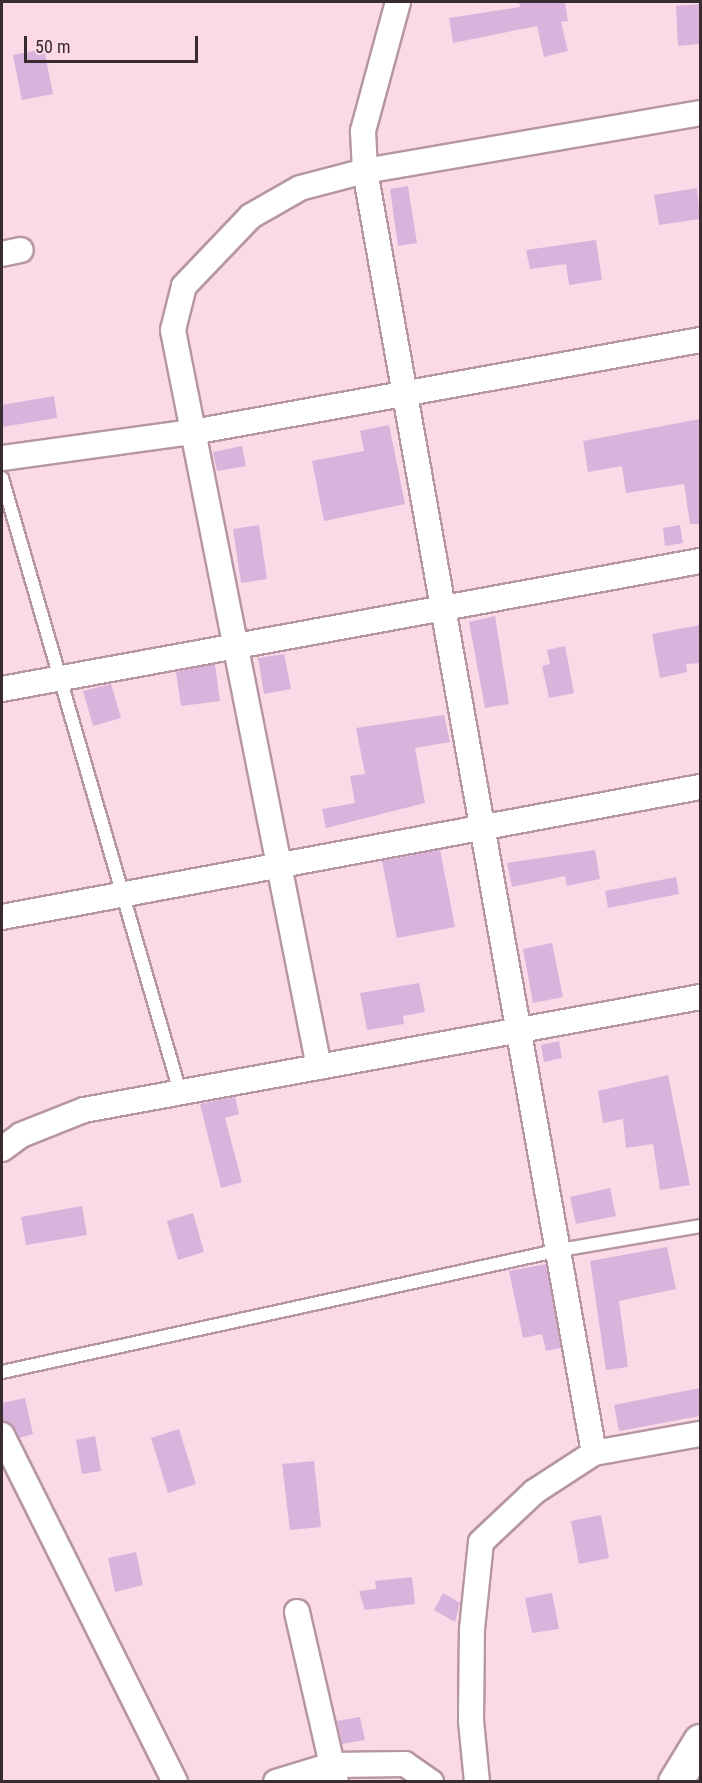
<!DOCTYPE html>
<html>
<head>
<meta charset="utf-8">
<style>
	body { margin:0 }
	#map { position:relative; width:702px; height:1783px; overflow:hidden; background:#fbd9e6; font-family:"Roboto Condensed",sans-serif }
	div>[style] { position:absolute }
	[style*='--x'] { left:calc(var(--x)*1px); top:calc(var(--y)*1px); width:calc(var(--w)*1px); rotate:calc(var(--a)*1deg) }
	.building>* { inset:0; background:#dab3dd }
	.roads { filter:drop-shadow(2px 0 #b596a2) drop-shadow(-2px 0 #b596a2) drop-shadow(0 2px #b596a2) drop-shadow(0 -2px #b596a2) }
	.lane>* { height:12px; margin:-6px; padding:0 6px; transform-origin:6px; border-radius:6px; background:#fff }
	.street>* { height:24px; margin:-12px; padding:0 12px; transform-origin:12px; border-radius:12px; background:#fff }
	.secondary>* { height:33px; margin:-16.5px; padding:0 16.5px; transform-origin:16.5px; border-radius:16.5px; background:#fff }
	span { translate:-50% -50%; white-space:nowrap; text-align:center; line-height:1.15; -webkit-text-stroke:5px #fbd9e6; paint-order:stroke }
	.frame { position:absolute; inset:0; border:3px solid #382c30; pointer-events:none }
	.scale { position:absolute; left:24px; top:36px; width:174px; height:27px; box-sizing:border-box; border:3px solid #382c30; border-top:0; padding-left:8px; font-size:18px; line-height:21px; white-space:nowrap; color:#382c30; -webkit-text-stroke:4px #fbd9e6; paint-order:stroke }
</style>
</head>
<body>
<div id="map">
	<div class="building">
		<div style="clip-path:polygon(519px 2px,565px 2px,568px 21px,561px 22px,568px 51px,544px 57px,537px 26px,453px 43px,449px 18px,520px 7px)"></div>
		<div style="clip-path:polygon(700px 4px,700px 44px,678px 46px,676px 6px)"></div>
		<div style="clip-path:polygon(44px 49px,53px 94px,22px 100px,13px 55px)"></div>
		<div style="clip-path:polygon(408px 186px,417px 243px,398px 246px,390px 189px)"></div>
		<div style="clip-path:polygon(697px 188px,700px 219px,659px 225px,654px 195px)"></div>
		<div style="clip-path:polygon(596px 240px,602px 280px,569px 285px,566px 264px,530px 269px,526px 250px)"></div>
		<div style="clip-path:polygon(54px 396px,57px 418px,2px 427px,2px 405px)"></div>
		<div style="clip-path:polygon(700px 419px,700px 524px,690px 524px,684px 484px,626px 493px,622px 466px,588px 472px,583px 441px)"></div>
		<div style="clip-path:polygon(389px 425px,405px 504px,324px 521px,312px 461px,364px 451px,360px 431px)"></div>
		<div style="clip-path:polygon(242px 446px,246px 466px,217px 471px,213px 452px)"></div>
		<div style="clip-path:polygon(259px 525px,267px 579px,241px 583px,233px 529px)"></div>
		<div style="clip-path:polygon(680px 525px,683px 543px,665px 546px,663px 528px)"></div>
		<div style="clip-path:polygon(495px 616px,509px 704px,485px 708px,469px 622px)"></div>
		<div style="clip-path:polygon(700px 625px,700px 663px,686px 664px,687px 672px,660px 678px,652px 634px)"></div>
		<div style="clip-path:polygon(565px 646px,574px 693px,549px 698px,542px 666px,550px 664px,547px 650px)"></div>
		<div style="clip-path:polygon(284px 654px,291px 689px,264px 694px,258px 658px)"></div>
		<div style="clip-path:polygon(215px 664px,220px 701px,181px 706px,176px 672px)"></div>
		<div style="clip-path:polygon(111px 684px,121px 718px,93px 726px,83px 691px)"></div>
		<div style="clip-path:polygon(444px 715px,450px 742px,415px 748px,425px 803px,326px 828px,322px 809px,355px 803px,350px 776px,365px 774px,356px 728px)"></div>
		<div style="clip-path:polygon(440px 850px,455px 927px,397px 938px,382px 861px)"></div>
		<div style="clip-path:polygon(595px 850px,600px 879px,567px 886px,565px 876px,512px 887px,507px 863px)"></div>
		<div style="clip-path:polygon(676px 877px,679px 894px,608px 908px,605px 891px)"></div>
		<div style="clip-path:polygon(552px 943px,563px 997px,533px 1003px,523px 949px)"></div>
		<div style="clip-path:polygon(419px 983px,425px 1012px,403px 1016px,404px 1024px,367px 1030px,360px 993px)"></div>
		<div style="clip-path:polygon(559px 1041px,562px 1058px,544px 1062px,541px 1045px)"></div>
		<div style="clip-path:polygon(668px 1075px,690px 1185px,660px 1190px,653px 1144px,626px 1148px,623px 1119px,603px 1123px,598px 1091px)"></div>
		<div style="clip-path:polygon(235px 1097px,239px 1114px,225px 1118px,242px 1182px,221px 1188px,200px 1104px)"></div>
		<div style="clip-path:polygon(610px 1188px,616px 1216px,576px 1224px,570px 1197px)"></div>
		<div style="clip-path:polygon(82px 1206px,87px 1235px,26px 1245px,21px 1217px)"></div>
		<div style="clip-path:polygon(193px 1213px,204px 1252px,178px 1260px,167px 1221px)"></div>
		<div style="clip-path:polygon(667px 1247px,676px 1289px,619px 1301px,628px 1367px,606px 1370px,590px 1261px)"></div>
		<div style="clip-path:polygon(546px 1264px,561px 1348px,546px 1351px,542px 1334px,523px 1338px,509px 1271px)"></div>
		<div style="clip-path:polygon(700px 1388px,700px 1416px,619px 1431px,614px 1405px)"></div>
		<div style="clip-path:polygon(25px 1398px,33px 1434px,19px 1438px,10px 1424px,2px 1421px,2px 1403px)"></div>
		<div style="clip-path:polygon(179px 1429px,196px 1484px,168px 1493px,151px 1438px)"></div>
		<div style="clip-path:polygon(95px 1436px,101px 1471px,82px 1474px,76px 1440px)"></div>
		<div style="clip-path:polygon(314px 1461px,321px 1527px,290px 1530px,282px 1464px)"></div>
		<div style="clip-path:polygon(601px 1515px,609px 1558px,579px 1564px,571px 1521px)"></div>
		<div style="clip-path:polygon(136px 1552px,143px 1585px,115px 1592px,108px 1558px)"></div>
		<div style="clip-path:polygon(412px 1577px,415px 1604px,365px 1610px,359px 1591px,376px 1589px,375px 1581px)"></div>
		<div style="clip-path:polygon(443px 1593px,460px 1603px,455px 1622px,434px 1610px)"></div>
		<div style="clip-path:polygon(552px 1593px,559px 1629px,532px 1633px,525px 1598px)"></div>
		<div style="clip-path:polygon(360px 1717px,365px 1740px,342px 1744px,337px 1721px)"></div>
	</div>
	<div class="roads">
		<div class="lane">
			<div style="--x:2;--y:478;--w:639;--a:73.83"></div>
			<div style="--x:2;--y:1372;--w:571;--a:-12.33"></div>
			<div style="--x:560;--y:1250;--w:142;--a:-9.7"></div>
		</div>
		<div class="street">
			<div style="--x:398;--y:2;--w:134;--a:105.2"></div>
			<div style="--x:363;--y:131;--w:40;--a:87.1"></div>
			<div style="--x:365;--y:171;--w:1302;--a:79.87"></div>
			<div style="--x:2;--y:254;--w:19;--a:-12"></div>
			<div style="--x:2;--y:458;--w:193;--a:-7.8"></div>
			<div style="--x:193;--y:432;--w:515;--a:-10.28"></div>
			<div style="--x:2;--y:689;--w:710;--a:-10.39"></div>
			<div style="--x:2;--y:917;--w:710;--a:-10.55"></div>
			<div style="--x:319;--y:1067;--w:751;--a:-101.21"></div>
			<div style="--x:173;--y:330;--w:45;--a:-76"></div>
			<div style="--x:184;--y:286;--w:97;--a:-46.3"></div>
			<div style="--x:251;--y:216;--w:56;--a:-29.7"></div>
			<div style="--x:300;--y:188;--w:67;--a:-14.7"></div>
			<div style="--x:365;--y:171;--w:340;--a:-9.8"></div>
			<div style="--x:2;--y:1149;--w:24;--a:-36"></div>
			<div style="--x:21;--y:1135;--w:68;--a:-21.6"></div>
			<div style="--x:84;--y:1110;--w:626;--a:-10.39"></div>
			<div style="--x:2;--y:1435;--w:388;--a:63.5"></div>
			<div style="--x:297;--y:1612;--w:174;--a:77.1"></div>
			<div style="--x:276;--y:1782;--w:59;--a:-16.9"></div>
			<div style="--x:332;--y:1765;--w:73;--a:-0.8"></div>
			<div style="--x:405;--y:1764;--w:32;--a:35"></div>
			<div style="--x:477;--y:1782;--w:61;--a:-95.6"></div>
			<div style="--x:471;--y:1721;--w:92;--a:-89.4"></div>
			<div style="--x:472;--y:1629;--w:87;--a:-84.1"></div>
			<div style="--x:481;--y:1542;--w:73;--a:-43.3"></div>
			<div style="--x:534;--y:1492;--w:72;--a:-33"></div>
			<div style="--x:594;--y:1453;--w:108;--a:-10.2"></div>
		</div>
		<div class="secondary">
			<div style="--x:675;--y:1782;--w:48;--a:-58.6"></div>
		</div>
	</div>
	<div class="frame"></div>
	<div class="scale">50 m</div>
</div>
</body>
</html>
